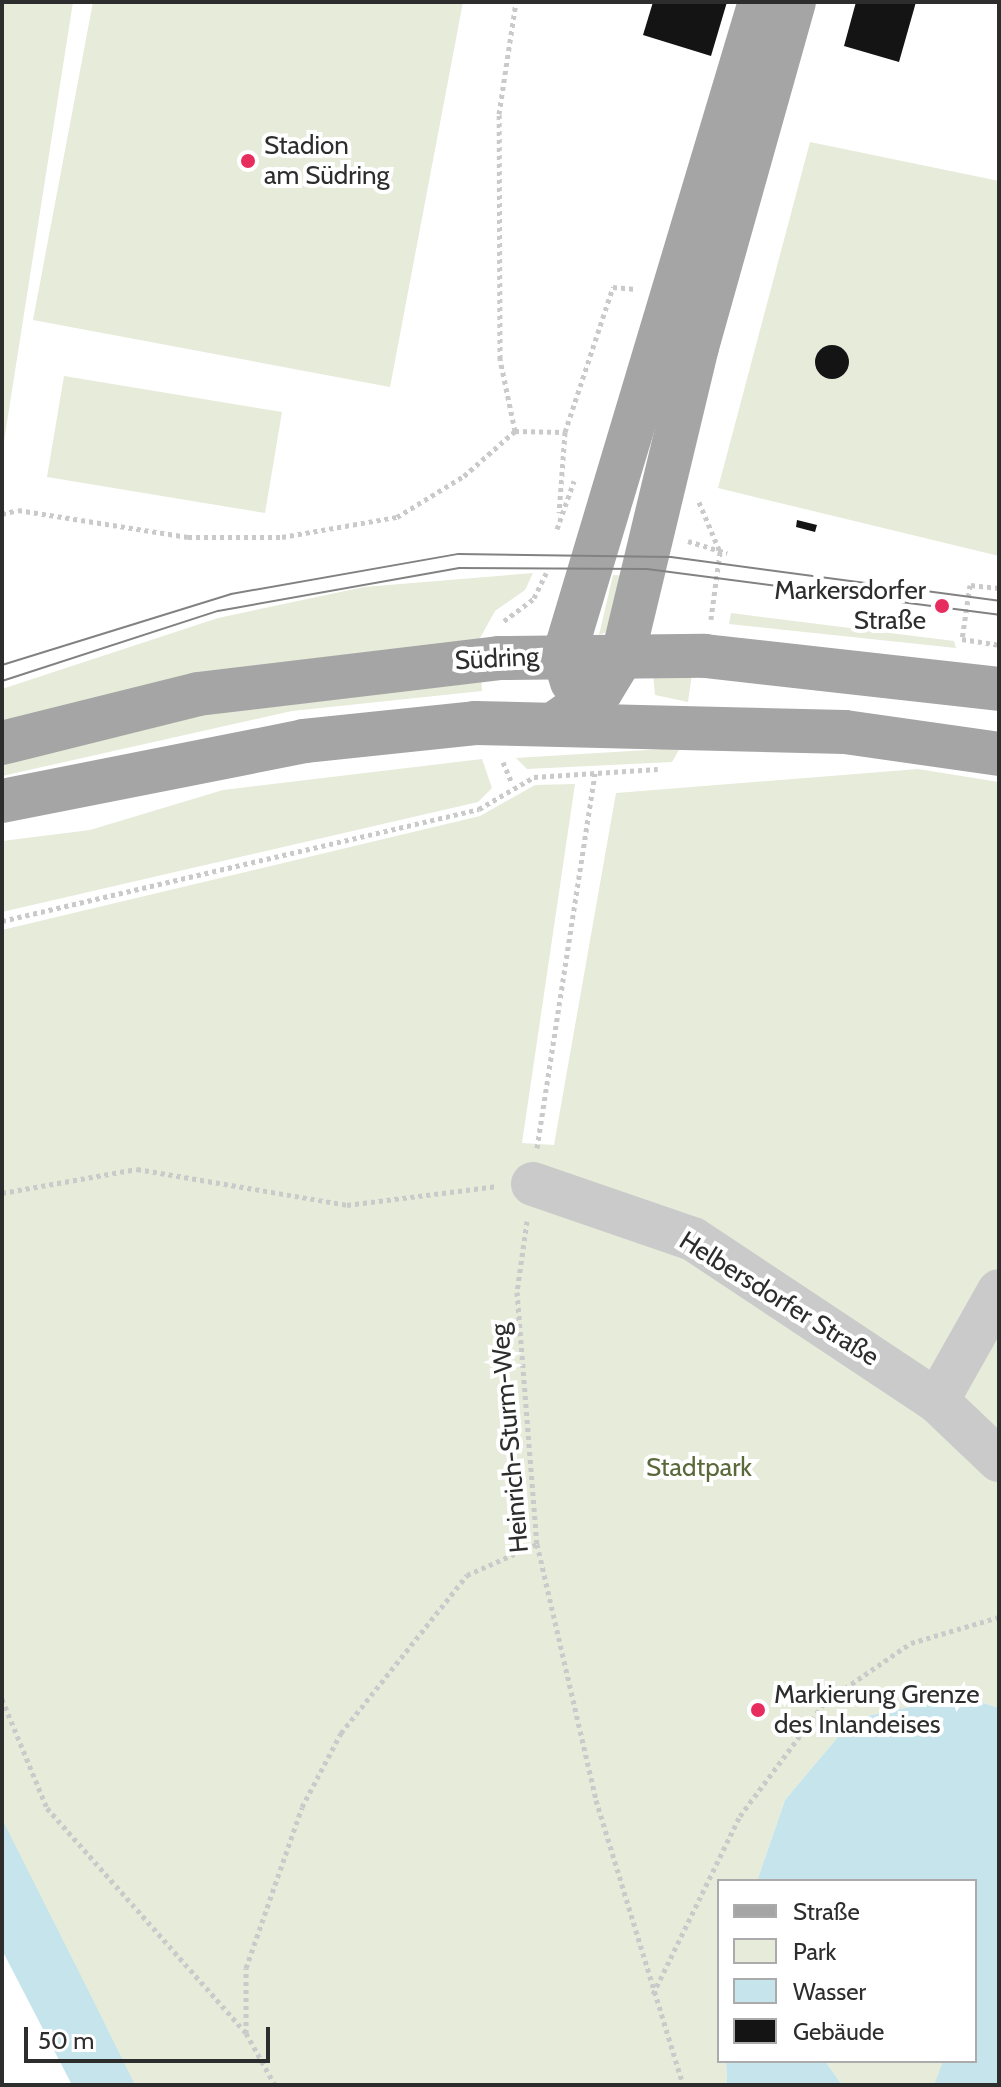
<!DOCTYPE html>
<html>
<head>
<meta charset="utf-8">
<style>
	body { margin:0 }
	#map { position:relative; width:1001px; height:2087px; overflow:hidden; background:#fff; font-family:Cabin,sans-serif }
	div>[style] { position:absolute }
	[style*='--x'] { left:calc(var(--x)*1px); top:calc(var(--y)*1px); width:calc(var(--w)*1px); rotate:calc(var(--a)*1deg) }
	.green>* { inset:0; background:#e6ebda }
	.water>* { inset:0; background:#c6e4eb }
	.building>* { inset:0; background:#141414 }
	.round { border-radius:50% }
	.path>* { height:5px; margin-top:-2.5px; transform-origin:0; background:repeating-linear-gradient(90deg,#cacaca 0 4px,transparent 0 8px) }
	.minor>* { height:44px; margin:-22px; padding:0 22px; transform-origin:22px; border-radius:22px; background:#cacaca }
	.major>* { height:44px; margin:-22px; padding:0 22px; transform-origin:22px; border-radius:22px; background:#a5a5a5 }
	.tram>* { height:2px; margin:-1px; padding:0 1px; transform-origin:1px; border-radius:1px; background:#828282 }
	.dots>* { width:22px; height:22px; translate:-50% -50%; box-sizing:border-box; border:4px solid #fff; border-radius:50% }
	span { translate:-50% -50%; white-space:nowrap; text-align:center; line-height:1.15; -webkit-text-stroke:8px #fff; paint-order:stroke }
	.poi-label { font-size:26px; color:#2d2d2d }
	.left { translate:0 -50%; text-align:left }
	.right { translate:-100% -50%; text-align:right }
	.street-label { font-size:26px; color:#2d2d2d }
	.park-label { font-size:26px; color:#59693a }
	.frame { position:absolute; inset:0; border:4px solid #2d2d2d; pointer-events:none }
	.legend { position:absolute; left:717px; top:1879px; width:260px; height:184px; box-sizing:border-box; background:#fff; border:2px solid #ababab; margin:0; padding:10px 14px; list-style:none; font-size:24px; color:#2d2d2d }
	.legend li { display:flex; align-items:center; gap:16px; height:40px }
	.legend b { width:40px; border:2px solid #ababab }
	.scale { position:absolute; left:24px; top:2027px; width:246px; height:36px; box-sizing:border-box; border:4px solid #2d2d2d; border-top:0; padding-left:10px; font-size:24px; line-height:28px; white-space:nowrap; color:#2d2d2d; -webkit-text-stroke:6px #fff; paint-order:stroke }
</style>
</head>
<body>
<div id="map">
	<div class="green">
		<div style="clip-path:polygon(2px 2px,73px 2px,2px 454px)"></div>
		<div style="clip-path:polygon(93px 2px,463px 2px,390px 387px,33px 320px)"></div>
		<div style="clip-path:polygon(810px 142px,999px 181px,999px 556px,718px 488px)"></div>
		<div style="clip-path:polygon(64px 376px,282px 412px,265px 513px,47px 477px)"></div>
		<div style="clip-path:polygon(533px 573px,525px 590px,495px 611px,479px 640px,2px 726px,2px 689px,218px 618px,364px 587px)"></div>
		<div style="clip-path:polygon(613px 575px,629px 576px,607px 632px,599px 635px)"></div>
		<div style="clip-path:polygon(731px 613px,954px 641px,956px 648px,729px 624px)"></div>
		<div style="clip-path:polygon(653px 674px,692px 674px,688px 702px,655px 695px)"></div>
		<div style="clip-path:polygon(481px 676px,482px 691px,292px 711px,2px 776px,2px 761px,177px 716px)"></div>
		<div style="clip-path:polygon(680px 748px,672px 762px,527px 769px,516px 758px)"></div>
		<div style="clip-path:polygon(482px 759px,492px 788px,478px 802px,2px 912px,2px 841px,90px 830px,223px 790px)"></div>
		<div style="clip-path:polygon(918px 769px,999px 782px,999px 1708px,962px 1696px,853px 1719px,785px 1800px,757px 1881px,719px 1881px,719px 2061px,726px 2061px,727px 2085px,135px 2085px,2px 1867px,2px 930px,480px 816px,535px 785px,575px 784px,522px 1143px,554px 1145px,616px 793px)"></div>
		<div style="clip-path:polygon(825px 2061px,943px 2061px,935px 2085px,842px 2085px)"></div>
	</div>
	<div class="water">
		<div style="clip-path:polygon(962px 1696px,999px 1708px,999px 2085px,935px 2083px,943px 2061px,975px 2061px,975px 1881px,757px 1881px,785px 1800px,853px 1719px)"></div>
		<div style="clip-path:polygon(2px 1819px,93px 2000px,135px 2085px,72px 2085px,2px 1950px)"></div>
		<div style="clip-path:polygon(726px 2061px,825px 2061px,842px 2085px,727px 2085px)"></div>
	</div>
	<div class="building">
		<div style="clip-path:polygon(653px 2px,727px 2px,711px 56px,643px 35px)"></div>
		<div style="clip-path:polygon(856px 2px,916px 2px,899px 62px,844px 46px)"></div>
		<div class="round" style="left:815px;top:345px;width:34px;height:34px"></div>
		<div style="clip-path:polygon(797px 520px,817px 525px,815px 532px,796px 527px)"></div>
	</div>
	<div class="path">
		<div style="--x:515;--y:431;--w:50;--a:1.1"></div>
		<div style="--x:565;--y:432;--w:81;--a:94.2"></div>
		<div style="--x:565;--y:432;--w:153;--a:-71.7"></div>
		<div style="--x:613;--y:287;--w:23;--a:5"></div>
		<div style="--x:699;--y:502;--w:54;--a:67.2"></div>
		<div style="--x:720;--y:552;--w:68;--a:97.7"></div>
		<div style="--x:2;--y:514;--w:16;--a:-14"></div>
		<div style="--x:18;--y:510;--w:172;--a:9"></div>
		<div style="--x:188;--y:537;--w:94;--a:0"></div>
		<div style="--x:282;--y:537;--w:117;--a:-9.9"></div>
		<div style="--x:397;--y:517;--w:79;--a:-31.5"></div>
		<div style="--x:464;--y:476;--w:68;--a:-41.4"></div>
		<div style="--x:515;--y:431;--w:74;--a:-101.8"></div>
		<div style="--x:500;--y:359;--w:245;--a:-90.2"></div>
		<div style="--x:499;--y:114;--w:113;--a:-81.4"></div>
		<div style="--x:557;--y:529;--w:51;--a:-70.5"></div>
		<div style="--x:688;--y:541;--w:41;--a:17.1"></div>
		<div style="--x:999;--y:588;--w:29;--a:-174"></div>
		<div style="--x:970;--y:585;--w:55;--a:98.4"></div>
		<div style="--x:962;--y:639;--w:37;--a:9"></div>
		<div style="--x:504;--y:621;--w:38;--a:-37"></div>
		<div style="--x:534;--y:598;--w:28;--a:-64"></div>
		<div style="--x:503;--y:762;--w:23;--a:67"></div>
		<div style="--x:2;--y:921;--w:490;--a:-13.2"></div>
		<div style="--x:479;--y:809;--w:64;--a:-30.2"></div>
		<div style="--x:534;--y:777;--w:124;--a:-3.7"></div>
		<div style="--x:537;--y:1148;--w:379;--a:-81.2"></div>
		<div style="--x:2;--y:1193;--w:137;--a:-10.1"></div>
		<div style="--x:137;--y:1169;--w:213;--a:9.7"></div>
		<div style="--x:347;--y:1205;--w:152;--a:-7.2"></div>
		<div style="--x:527;--y:1221;--w:72;--a:98"></div>
		<div style="--x:517;--y:1292;--w:253;--a:85.5"></div>
		<div style="--x:537;--y:1544;--w:263;--a:77"></div>
		<div style="--x:596;--y:1800;--w:298;--a:73"></div>
		<div style="--x:2;--y:1699;--w:118;--a:67.6"></div>
		<div style="--x:47;--y:1808;--w:300;--a:48.5"></div>
		<div style="--x:246;--y:2033;--w:60;--a:60.9"></div>
		<div style="--x:653;--y:1994;--w:198;--a:-64"></div>
		<div style="--x:740;--y:1816;--w:142;--a:-53.3"></div>
		<div style="--x:825;--y:1702;--w:104;--a:-34.5"></div>
		<div style="--x:911;--y:1643;--w:92;--a:-16.5"></div>
		<div style="--x:246;--y:2033;--w:65;--a:-90"></div>
		<div style="--x:246;--y:1968;--w:170;--a:-70.8"></div>
		<div style="--x:302;--y:1807;--w:84;--a:-62.2"></div>
		<div style="--x:341;--y:1733;--w:202;--a:-51.4"></div>
		<div style="--x:467;--y:1575;--w:77;--a:-23.9"></div>
	</div>
	<div class="minor">
		<div style="--x:533;--y:1184;--w:169;--a:19"></div>
		<div style="--x:693;--y:1239;--w:293;--a:33.6"></div>
		<div style="--x:937;--y:1401;--w:86;--a:43.6"></div>
		<div style="--x:937;--y:1401;--w:126;--a:-60.6"></div>
	</div>
	<div class="major">
		<div style="--x:572;--y:682;--w:27;--a:-107"></div>
		<div style="--x:564;--y:656;--w:683;--a:-73.32"></div>
		<div style="--x:555;--y:723;--w:56;--a:-34.8"></div>
		<div style="--x:601;--y:691;--w:42;--a:-58.6"></div>
		<div style="--x:623;--y:655;--w:317;--a:-76.5"></div>
		<div style="--x:697;--y:347;--w:358;--a:-74.3"></div>
		<div style="--x:2;--y:743;--w:202;--a:-14"></div>
		<div style="--x:198;--y:694;--w:303;--a:-6.8"></div>
		<div style="--x:499;--y:658;--w:206;--a:-0.6"></div>
		<div style="--x:705;--y:656;--w:296;--a:6.4"></div>
		<div style="--x:2;--y:801;--w:308;--a:-11.2"></div>
		<div style="--x:304;--y:741;--w:172;--a:-6"></div>
		<div style="--x:475;--y:723;--w:370;--a:1.4"></div>
		<div style="--x:845;--y:732;--w:156;--a:8.1"></div>
	</div>
	<div class="tram">
		<div style="--x:2;--y:665;--w:240;--a:-17.2"></div>
		<div style="--x:231;--y:594;--w:231;--a:-10"></div>
		<div style="--x:459;--y:554;--w:212;--a:0.8"></div>
		<div style="--x:671;--y:557;--w:331;--a:7.6"></div>
		<div style="--x:2;--y:681;--w:227;--a:-18"></div>
		<div style="--x:218;--y:611;--w:245;--a:-10.1"></div>
		<div style="--x:459;--y:568;--w:188;--a:0.3"></div>
		<div style="--x:647;--y:569;--w:355;--a:7.4"></div>
	</div>
	<div class="dots">
		<div style="left:248px;top:161px;background:#e62d5d"></div>
		<div style="left:942px;top:606px;background:#e62d5d"></div>
		<div style="left:758px;top:1710px;background:#e62d5d"></div>
	</div>
	<div class="poi-label">
		<span class="left" style="left:264px;top:161px">Stadion<br>am Südring</span>
		<span class="right" style="left:926px;top:606px">Markersdorfer<br>Straße</span>
		<span class="left" style="left:774px;top:1710px">Markierung Grenze<br>des Inlandeises</span>
	</div>
	<div class="street-label">
		<span style="left:497px;top:659px;rotate:-3deg">Südring</span>
		<span style="left:779px;top:1299px;rotate:32deg">Helbersdorfer Straße</span>
		<span style="left:510px;top:1438px;rotate:-95deg">Heinrich-Sturm-Weg</span>
	</div>
	<div class="park-label">
		<span style="left:699px;top:1468px">Stadtpark</span>
	</div>
	<div class="frame"></div>
	<ul class="legend">
	<li><b style="height:10px;background:#a5a5a5"></b>Straße</li>
	<li><b style="height:22px;background:#e6ebda"></b>Park</li>
	<li><b style="height:22px;background:#c6e4eb"></b>Wasser</li>
	<li><b style="height:22px;background:#141414"></b>Gebäude</li>
	</ul>
	<div class="scale">50 m</div>
</div>
</body>
</html>
